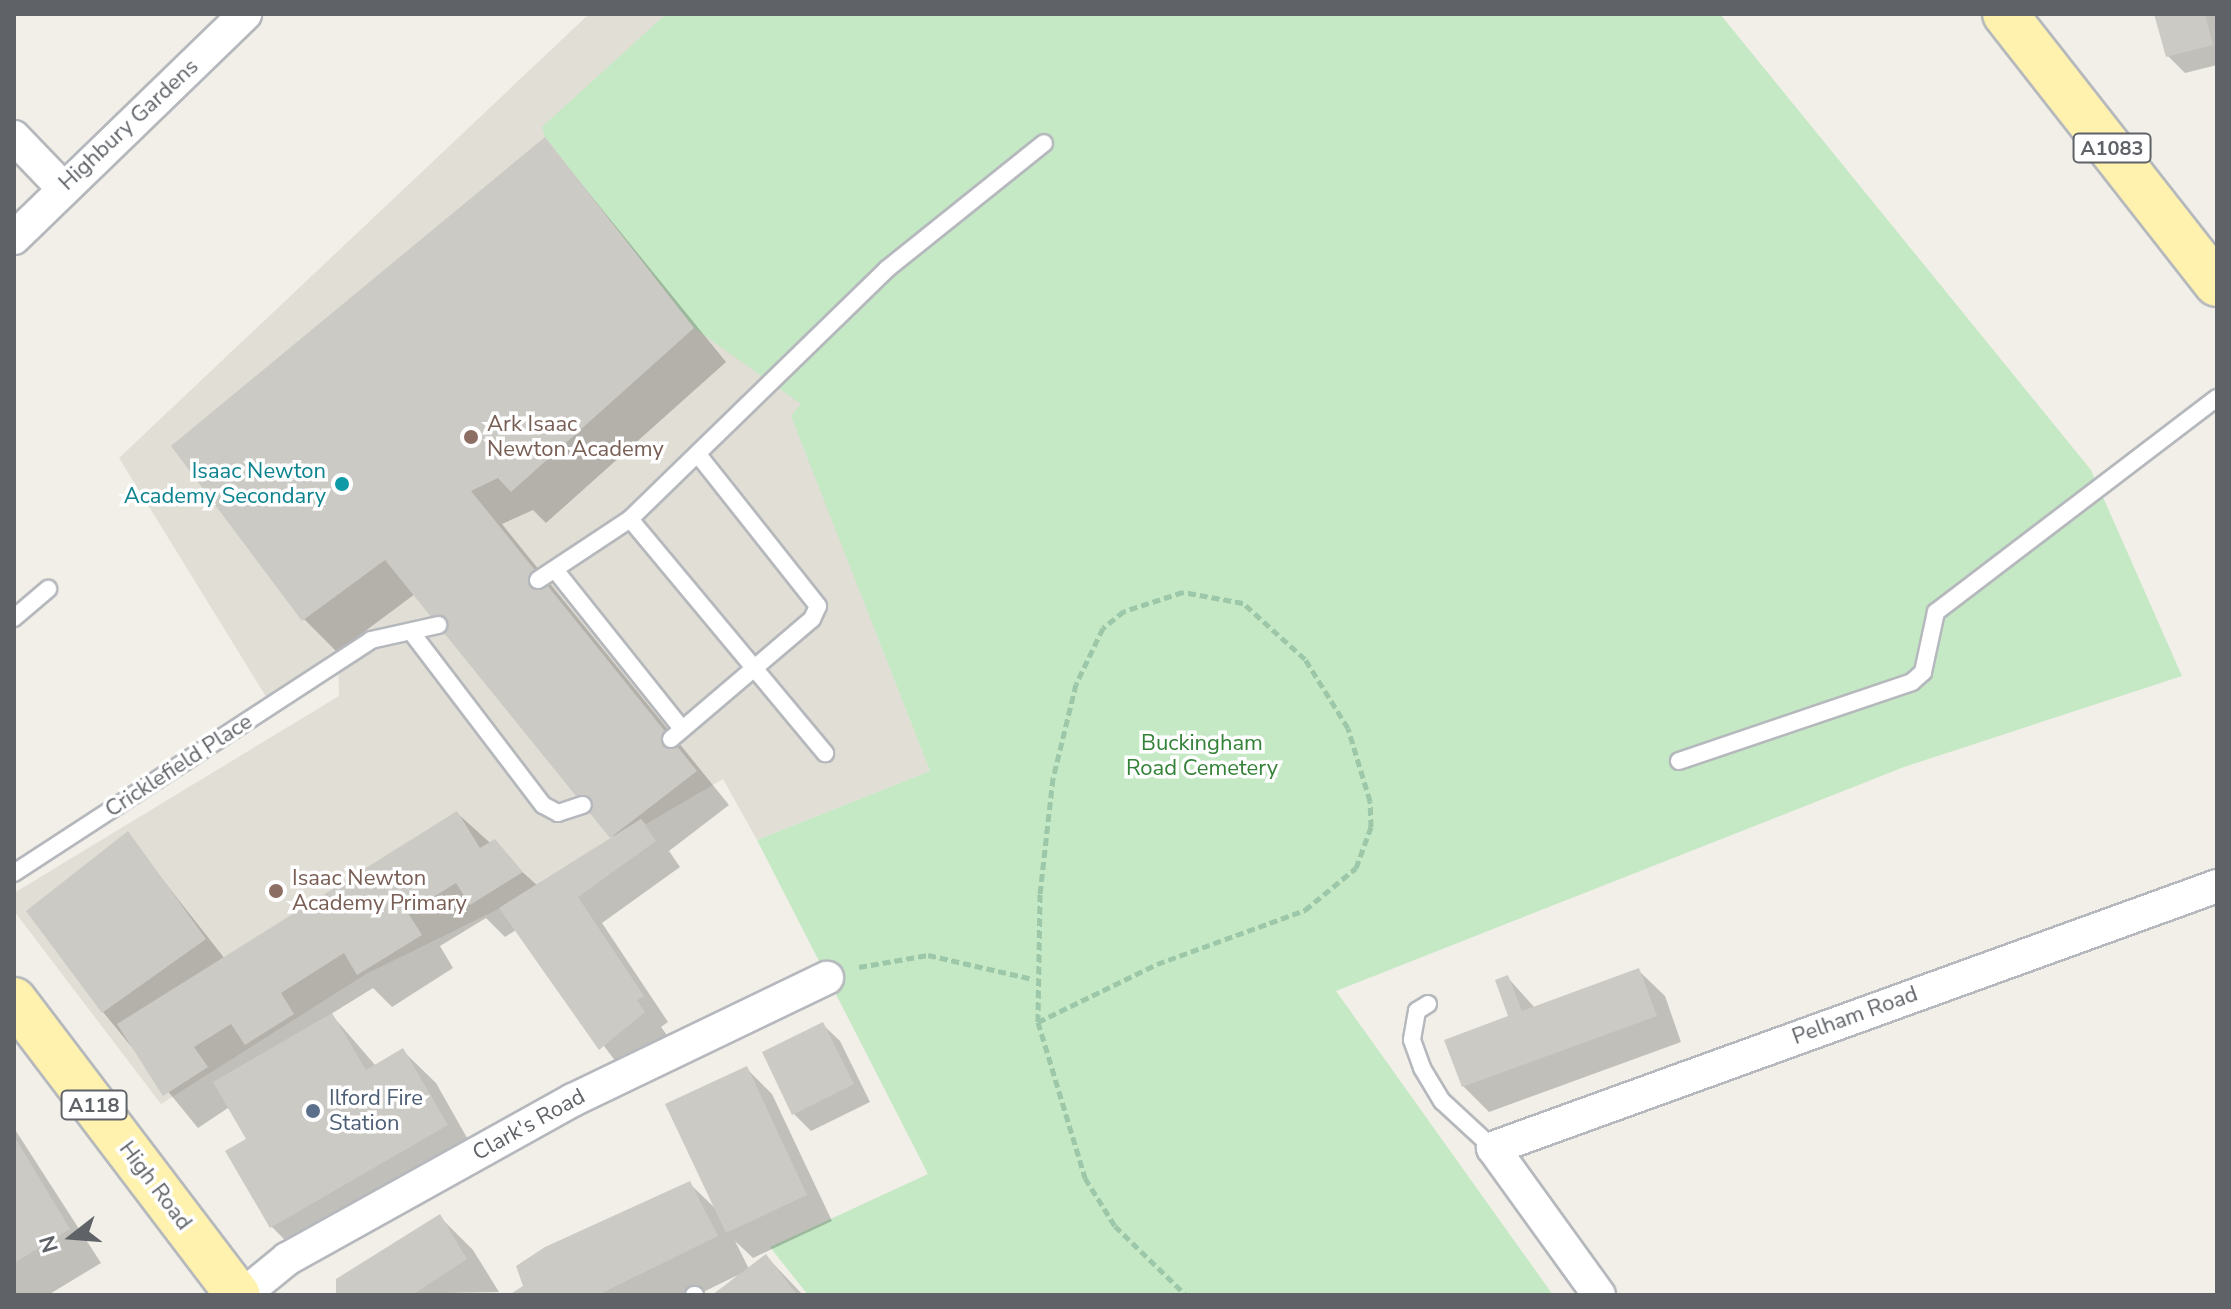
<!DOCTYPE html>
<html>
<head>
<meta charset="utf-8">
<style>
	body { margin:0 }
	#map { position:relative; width:2231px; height:1309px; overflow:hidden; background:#f1efe8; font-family:"Nunito Sans",sans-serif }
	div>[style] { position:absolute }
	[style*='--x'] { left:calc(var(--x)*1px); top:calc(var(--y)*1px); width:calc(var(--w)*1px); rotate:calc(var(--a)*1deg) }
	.education>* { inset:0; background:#e1ded6 }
	.green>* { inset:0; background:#c5e8c5 }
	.shadow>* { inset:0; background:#0003 }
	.building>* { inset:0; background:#cccac5 }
	.path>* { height:5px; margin-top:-2.5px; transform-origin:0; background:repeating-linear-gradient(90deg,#9cc7a9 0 8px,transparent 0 12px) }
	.roads { filter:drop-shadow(2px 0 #b5b8bc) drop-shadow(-2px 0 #b5b8bc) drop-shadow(0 2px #b5b8bc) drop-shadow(0 -2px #b5b8bc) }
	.lane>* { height:16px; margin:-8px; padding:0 8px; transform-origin:8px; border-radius:8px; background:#fff }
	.street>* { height:32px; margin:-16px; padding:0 16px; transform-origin:16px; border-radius:16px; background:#fff }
	.primary>* { height:44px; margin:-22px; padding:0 22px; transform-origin:22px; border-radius:22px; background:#fff2af }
	.dots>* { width:22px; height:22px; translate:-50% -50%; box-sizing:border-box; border:4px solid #fff; border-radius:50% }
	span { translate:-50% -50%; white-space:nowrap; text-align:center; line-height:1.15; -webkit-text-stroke:7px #fff; paint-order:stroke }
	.shield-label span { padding:2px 6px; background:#fff; border:2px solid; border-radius:6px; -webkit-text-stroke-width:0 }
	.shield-label { font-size:20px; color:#5f6368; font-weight:700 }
	.street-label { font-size:22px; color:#5f6368 }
	.education-label { font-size:22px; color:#785e54 }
	.left { translate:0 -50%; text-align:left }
	.culture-label { font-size:22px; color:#0d838f }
	.right { translate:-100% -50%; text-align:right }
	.park-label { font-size:22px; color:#348238 }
	.service-label { font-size:22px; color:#4e5e75 }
	.frame { position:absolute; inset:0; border:16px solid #5f6368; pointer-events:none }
	.north { position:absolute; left:32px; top:1197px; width:80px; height:80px; -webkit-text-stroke:6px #fff; paint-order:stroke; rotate:253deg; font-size:22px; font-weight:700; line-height:32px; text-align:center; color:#5f6368 }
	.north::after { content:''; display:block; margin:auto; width:28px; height:36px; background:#5f6368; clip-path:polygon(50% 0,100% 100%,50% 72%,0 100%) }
</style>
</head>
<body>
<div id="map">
	<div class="education">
		<div style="clip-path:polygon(589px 14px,1092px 14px,792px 416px,930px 771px,757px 840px,723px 779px,646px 824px,641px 819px,539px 889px,366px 974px,161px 1104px,14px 911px,14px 893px,339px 696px,338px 660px,268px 700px,119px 458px)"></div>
	</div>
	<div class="green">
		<div style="clip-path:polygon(666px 14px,1720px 14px,2091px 470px,2182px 676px,1904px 767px,1336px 991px,1553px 1295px,808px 1295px,770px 1247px,928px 1174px,757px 840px,930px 771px,791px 416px,801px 404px,694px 328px,545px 137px,542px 127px)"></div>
	</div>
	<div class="shadow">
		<div style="clip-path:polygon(2156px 14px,2216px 14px,2217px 65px,2185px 73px,2168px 56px)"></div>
		<div style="clip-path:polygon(545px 139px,726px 362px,546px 523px,533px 510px,502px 524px,729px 805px,669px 851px,680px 867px,602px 923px,668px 1022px,661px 1027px,669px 1038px,626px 1075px,516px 930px,505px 937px,486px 918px,440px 946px,453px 968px,392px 1007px,373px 988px,331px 1014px,376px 1066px,402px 1050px,436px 1083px,479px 1159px,305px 1260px,272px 1227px,228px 1152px,249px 1140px,228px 1108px,198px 1128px,103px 1012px,127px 834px,225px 959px,457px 813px,538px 886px,614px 838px,415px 594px,337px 652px,304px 619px)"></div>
		<div style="clip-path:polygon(1639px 971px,1665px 996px,1681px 1042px,1489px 1112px,1463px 1086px,1511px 1018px,1508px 978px,1535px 1008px)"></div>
		<div style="clip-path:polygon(822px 1024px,840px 1041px,870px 1102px,811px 1131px,794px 1114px)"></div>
		<div style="clip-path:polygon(746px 1068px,772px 1094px,832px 1221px,753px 1258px,735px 1241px,749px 1269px,766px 1256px,803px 1295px,715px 1295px,738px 1275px,697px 1295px,513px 1295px,689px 1183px,717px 1210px)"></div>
		<div style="clip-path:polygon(14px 1128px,101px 1263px,48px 1295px,14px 1295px)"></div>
		<div style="clip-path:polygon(440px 1217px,473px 1250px,499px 1292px,338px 1295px)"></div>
	</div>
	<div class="building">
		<div style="clip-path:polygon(2154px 14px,2205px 14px,2213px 45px,2166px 57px)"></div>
		<div style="clip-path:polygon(545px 137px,694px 328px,511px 492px,498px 478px,471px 491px,697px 771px,610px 838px,385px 560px,302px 621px,171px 446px)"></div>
		<div style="clip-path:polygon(457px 811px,480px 848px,495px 839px,523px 872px,470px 905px,456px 883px,408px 913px,422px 935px,357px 975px,344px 953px,281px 993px,294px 1014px,245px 1045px,231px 1024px,194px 1047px,208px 1067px,163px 1096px,117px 1024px)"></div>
		<div style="clip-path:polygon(641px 819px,656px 841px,578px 897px,644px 996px,637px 1000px,645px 1012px,599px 1050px,499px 908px)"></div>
		<div style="clip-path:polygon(128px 831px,206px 939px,102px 1013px,26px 911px)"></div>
		<div style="clip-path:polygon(1639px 968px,1657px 1016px,1462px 1087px,1444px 1040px,1508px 1016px,1495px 980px,1508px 975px,1522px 1011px)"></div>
		<div style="clip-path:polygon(332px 1013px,366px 1070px,403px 1048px,448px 1125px,270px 1228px,225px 1151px,246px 1139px,213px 1082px)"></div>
		<div style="clip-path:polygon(823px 1022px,854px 1084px,792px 1115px,762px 1052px)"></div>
		<div style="clip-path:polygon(747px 1066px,807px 1195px,726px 1233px,665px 1104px)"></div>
		<div style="clip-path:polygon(14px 1136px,70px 1229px,14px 1263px)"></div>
		<div style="clip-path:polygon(690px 1181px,718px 1236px,598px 1295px,509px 1295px,523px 1286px,516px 1266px,545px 1247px)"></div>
		<div style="clip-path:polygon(440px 1214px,467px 1259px,412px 1295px,336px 1295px,336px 1279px)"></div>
		<div style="clip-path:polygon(766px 1254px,797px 1295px,712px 1295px)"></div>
	</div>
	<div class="path">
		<div style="--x:859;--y:967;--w:70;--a:-9.9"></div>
		<div style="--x:928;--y:955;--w:108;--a:12.9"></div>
		<div style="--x:1038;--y:1022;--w:132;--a:-26"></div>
		<div style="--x:1157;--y:964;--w:158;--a:-20"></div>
		<div style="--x:1305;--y:910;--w:66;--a:-39.5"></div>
		<div style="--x:1356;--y:868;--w:44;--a:-69.9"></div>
		<div style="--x:1371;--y:827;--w:26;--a:-92"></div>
		<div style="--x:1370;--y:801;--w:76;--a:-106.8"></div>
		<div style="--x:1348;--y:728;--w:81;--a:-121.9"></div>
		<div style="--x:1305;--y:659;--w:84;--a:-137.9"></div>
		<div style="--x:1243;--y:603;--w:61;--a:-169.6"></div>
		<div style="--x:1183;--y:592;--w:62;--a:162.1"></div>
		<div style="--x:1124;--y:611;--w:27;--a:141"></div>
		<div style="--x:1103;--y:628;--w:62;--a:115.7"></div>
		<div style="--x:1076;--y:684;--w:97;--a:103.7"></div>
		<div style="--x:1053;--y:778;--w:117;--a:96.4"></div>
		<div style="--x:1040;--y:894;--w:128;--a:90.9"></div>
		<div style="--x:1038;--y:1022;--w:163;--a:73.2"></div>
		<div style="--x:1085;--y:1178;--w:57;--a:58"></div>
		<div style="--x:1115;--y:1226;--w:99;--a:44.2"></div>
	</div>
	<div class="roads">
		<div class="lane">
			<div style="--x:630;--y:519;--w:305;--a:50.2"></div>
			<div style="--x:556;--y:571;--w:202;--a:51.4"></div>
			<div style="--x:538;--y:580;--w:110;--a:-33.5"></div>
			<div style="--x:630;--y:519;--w:359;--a:-44.2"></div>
			<div style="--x:887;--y:269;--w:201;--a:-38.7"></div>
			<div style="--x:14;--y:618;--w:45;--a:-40.5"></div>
			<div style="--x:412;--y:633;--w:216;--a:52.7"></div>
			<div style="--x:543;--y:805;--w:17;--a:28"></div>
			<div style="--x:558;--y:813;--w:26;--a:-18"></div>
			<div style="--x:671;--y:739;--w:185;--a:-40.4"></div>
			<div style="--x:812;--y:619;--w:14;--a:-65"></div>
			<div style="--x:818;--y:606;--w:191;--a:-128.4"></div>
			<div style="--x:1679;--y:761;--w:246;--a:-18.7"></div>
			<div style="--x:1912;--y:682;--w:15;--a:-42"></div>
			<div style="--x:1923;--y:672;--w:61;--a:-77.8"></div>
			<div style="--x:1936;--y:612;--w:353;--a:-37.3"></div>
			<div style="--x:14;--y:873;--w:426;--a:-33.1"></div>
			<div style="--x:371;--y:640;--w:69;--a:-12.6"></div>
			<div style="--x:1428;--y:1004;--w:13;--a:148"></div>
			<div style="--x:1417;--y:1011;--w:29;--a:100"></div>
			<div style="--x:1412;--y:1040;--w:30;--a:70"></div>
			<div style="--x:1422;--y:1068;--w:39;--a:59"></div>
			<div style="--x:1442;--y:1101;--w:69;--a:42.7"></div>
			<div style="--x:694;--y:1295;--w:1;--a:0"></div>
		</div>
		<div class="street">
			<div style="--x:14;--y:137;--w:68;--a:46.2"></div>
			<div style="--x:14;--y:238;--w:322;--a:-44.1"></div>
			<div style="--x:243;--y:1295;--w:57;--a:-39.3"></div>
			<div style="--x:287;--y:1259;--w:327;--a:-29.1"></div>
			<div style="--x:573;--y:1100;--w:282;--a:-25.7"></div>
			<div style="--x:1599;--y:1295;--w:181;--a:-125.8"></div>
			<div style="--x:1493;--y:1148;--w:770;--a:-19.89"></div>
		</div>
		<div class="primary">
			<div style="--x:2005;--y:14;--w:343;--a:51.9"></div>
			<div style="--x:14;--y:1000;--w:370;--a:52.8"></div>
		</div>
	</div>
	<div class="dots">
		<div style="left:471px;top:437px;background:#8d6e63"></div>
		<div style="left:342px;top:484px;background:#0f9aa8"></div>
		<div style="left:276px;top:891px;background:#8d6e63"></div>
		<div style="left:313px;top:1111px;background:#5c6f8a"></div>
	</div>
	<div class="shield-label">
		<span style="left:2112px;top:148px">A1083</span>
		<span style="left:94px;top:1105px">A118</span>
	</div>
	<div class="street-label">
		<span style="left:129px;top:125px;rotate:-43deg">Highbury Gardens</span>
		<span style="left:179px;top:766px;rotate:-33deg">Cricklefield Place</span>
		<span style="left:1855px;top:1016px;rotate:-20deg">Pelham Road</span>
		<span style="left:529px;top:1125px;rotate:-29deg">Clark's Road</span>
		<span style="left:155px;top:1186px;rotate:53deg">High Road</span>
	</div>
	<div class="education-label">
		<span class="left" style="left:487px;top:437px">Ark Isaac<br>Newton Academy</span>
		<span class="left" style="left:292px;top:891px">Isaac Newton<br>Academy Primary</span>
	</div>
	<div class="culture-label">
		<span class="right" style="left:326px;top:484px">Isaac Newton<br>Academy Secondary</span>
	</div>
	<div class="park-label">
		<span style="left:1202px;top:756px">Buckingham<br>Road Cemetery</span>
	</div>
	<div class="service-label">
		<span class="left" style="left:329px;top:1111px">Ilford Fire<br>Station</span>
	</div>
	<div class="frame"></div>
	<div class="north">N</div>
</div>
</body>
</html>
